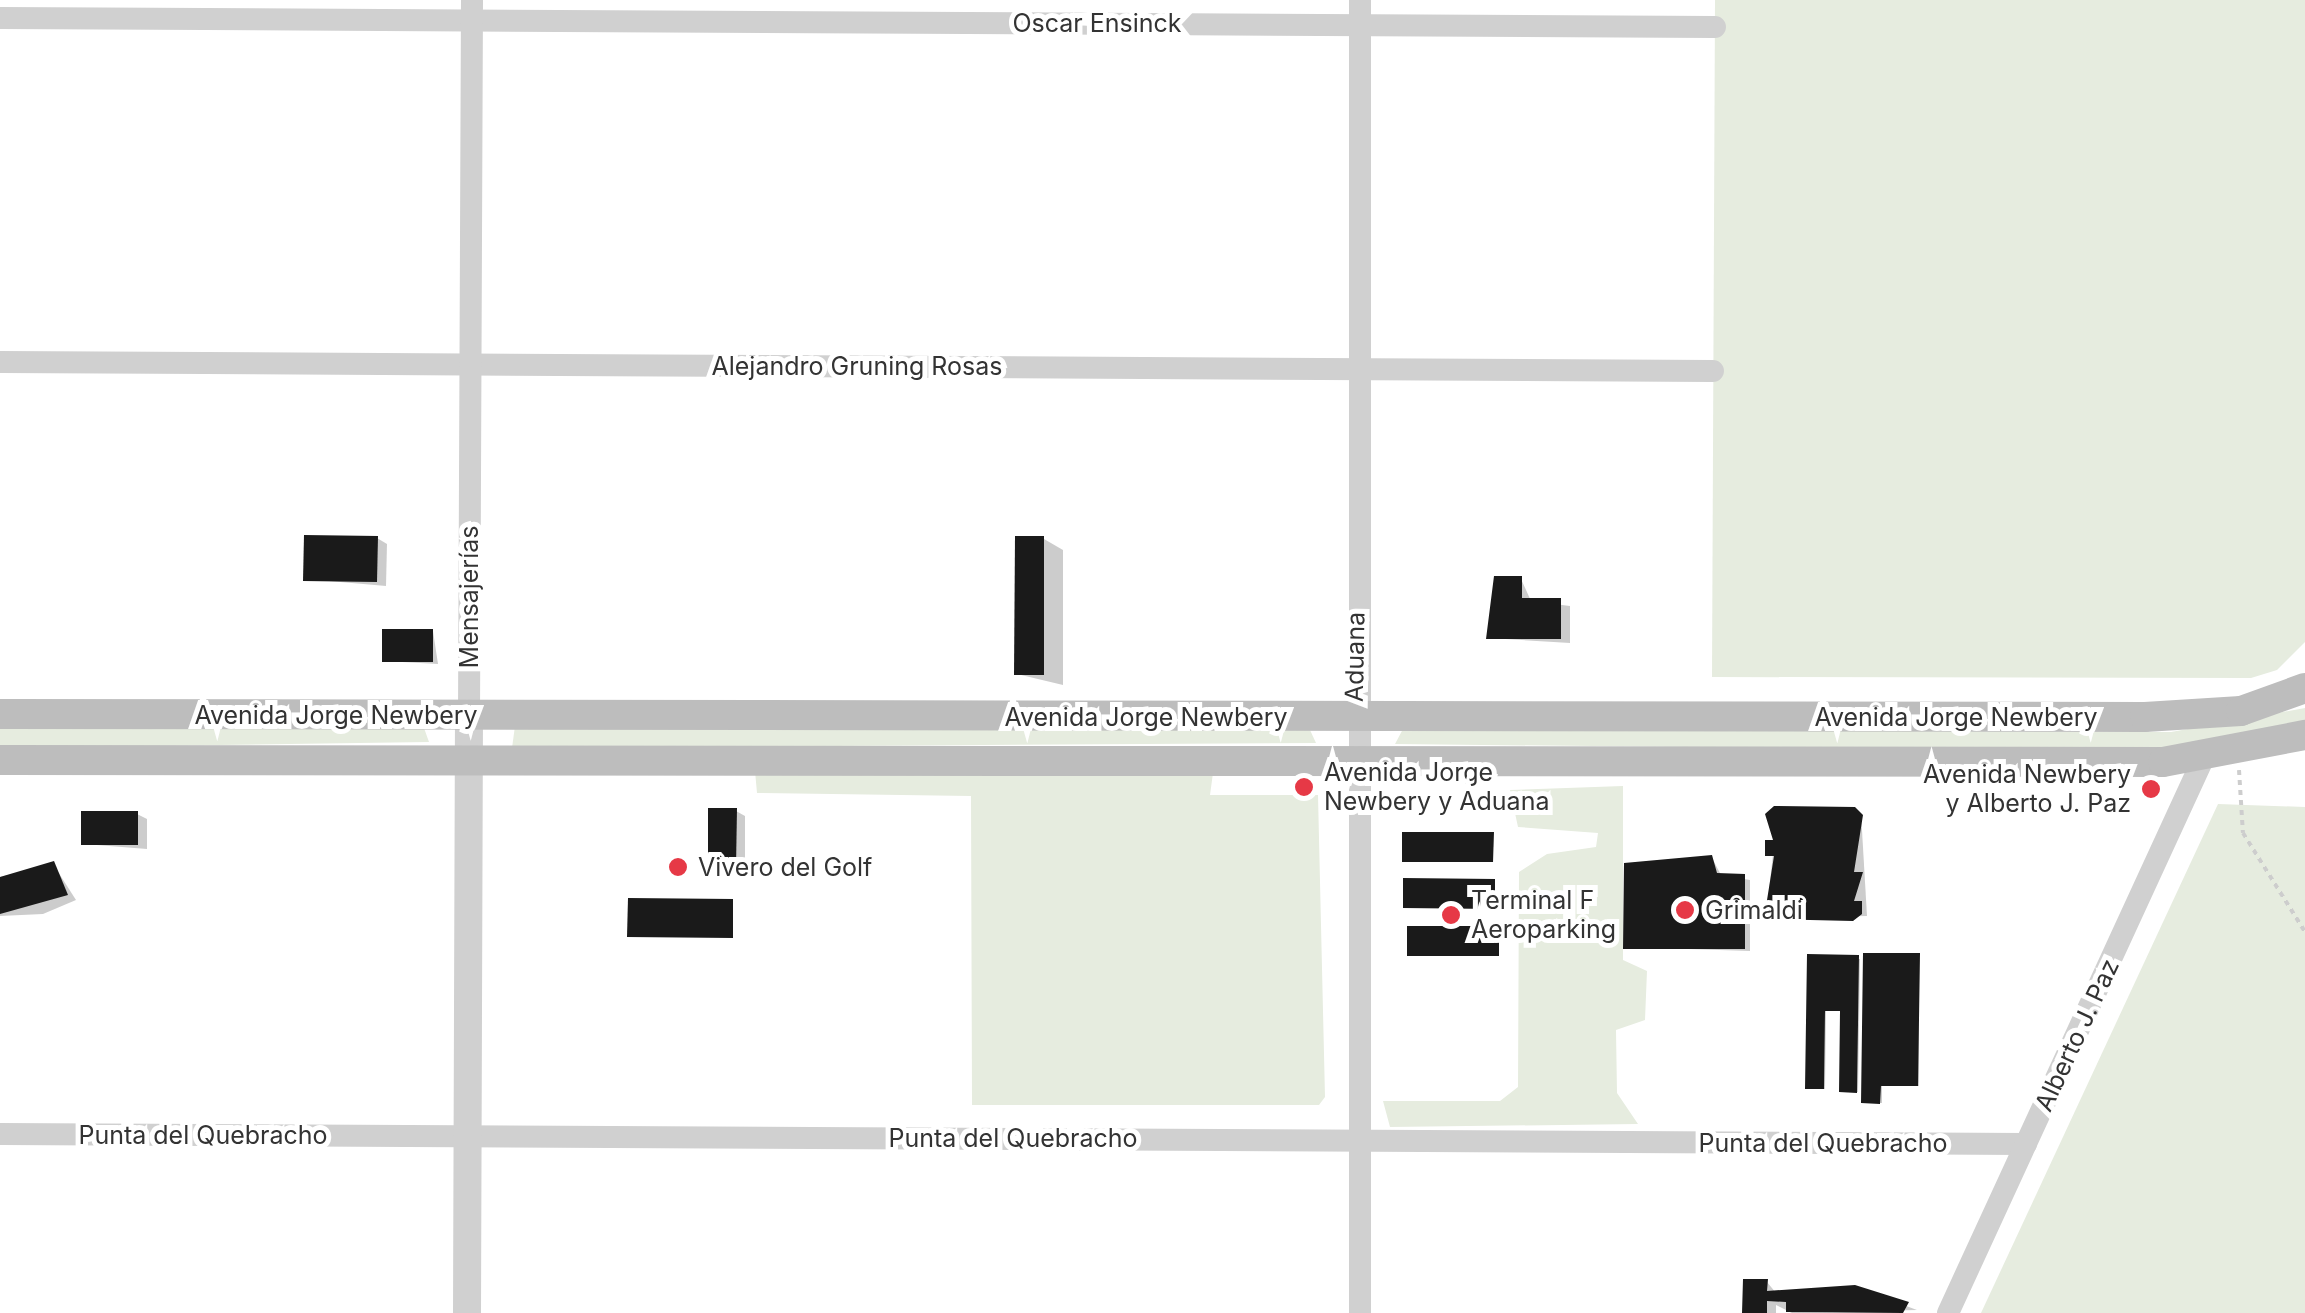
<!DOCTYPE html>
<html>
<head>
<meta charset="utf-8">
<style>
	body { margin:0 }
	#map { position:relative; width:2305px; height:1313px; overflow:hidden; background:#fff; font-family:Inter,sans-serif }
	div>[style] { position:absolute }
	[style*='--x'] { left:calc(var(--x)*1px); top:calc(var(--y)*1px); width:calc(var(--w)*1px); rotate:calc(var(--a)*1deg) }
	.green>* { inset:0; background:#e6ecdf }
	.shadow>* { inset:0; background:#0003 }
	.building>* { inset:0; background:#1a1a1a }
	.path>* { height:4px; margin-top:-2px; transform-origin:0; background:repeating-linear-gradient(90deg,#cdcdcd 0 5px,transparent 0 10px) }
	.minor>* { height:22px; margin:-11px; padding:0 11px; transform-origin:11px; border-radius:11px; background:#d0d0d0 }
	.tertiary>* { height:28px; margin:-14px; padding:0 14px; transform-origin:14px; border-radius:14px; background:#d0d0d0 }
	.secondary>* { height:30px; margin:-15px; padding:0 15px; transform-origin:15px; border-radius:15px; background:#bdbdbd }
	.dots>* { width:28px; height:28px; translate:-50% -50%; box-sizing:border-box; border:5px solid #fff; border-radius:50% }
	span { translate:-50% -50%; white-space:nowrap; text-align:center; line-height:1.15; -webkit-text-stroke:10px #fff; paint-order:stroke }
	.street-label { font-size:25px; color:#333 }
	.poi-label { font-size:25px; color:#333 }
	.left { translate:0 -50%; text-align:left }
	.right { translate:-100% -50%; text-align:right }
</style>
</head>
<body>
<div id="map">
	<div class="green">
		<div style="clip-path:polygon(1715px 0,2305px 0,2305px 642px,2277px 670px,2251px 678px,1712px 677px)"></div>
		<div style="clip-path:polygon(2305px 708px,2305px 724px,2152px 752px,1395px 744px,1403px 729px,2171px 732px)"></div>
		<div style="clip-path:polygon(0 726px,424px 728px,429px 742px,0 748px)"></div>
		<div style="clip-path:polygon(515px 726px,1310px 730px,1316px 743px,512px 748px)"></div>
		<div style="clip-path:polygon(755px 771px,1213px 773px,1210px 795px,1318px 795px,1325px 1097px,1319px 1105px,972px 1105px,971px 796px,757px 793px)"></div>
		<div style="clip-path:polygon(1623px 786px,1623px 960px,1647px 971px,1645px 1020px,1616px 1030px,1617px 1093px,1638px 1124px,1390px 1127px,1383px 1101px,1500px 1101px,1518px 1087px,1519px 872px,1547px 854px,1596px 847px,1598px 833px,1518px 827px,1510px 790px)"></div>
		<div style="clip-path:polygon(2218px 804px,2305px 807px,2305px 1313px,1981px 1313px)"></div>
	</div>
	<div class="shadow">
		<div style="clip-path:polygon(377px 538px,387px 544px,386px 586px,306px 579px)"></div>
		<div style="clip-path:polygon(1044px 539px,1063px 550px,1063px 685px,1017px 674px)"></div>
		<div style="clip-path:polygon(1521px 579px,1531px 601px,1570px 606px,1570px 643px,1489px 638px)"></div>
		<div style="clip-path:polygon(433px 631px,438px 664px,384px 661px)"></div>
		<div style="clip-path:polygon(736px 811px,745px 816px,745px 871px,720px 871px,711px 865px)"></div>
		<div style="clip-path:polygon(1861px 813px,1867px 916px,1766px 918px,1776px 827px)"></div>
		<div style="clip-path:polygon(137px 814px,147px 819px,147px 849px,84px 844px)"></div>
		<div style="clip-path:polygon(1712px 858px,1721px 875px,1750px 880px,1750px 951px,1626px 947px)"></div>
		<div style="clip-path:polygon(53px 864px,76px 900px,43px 914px,0 916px,0 877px)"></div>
		<div style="clip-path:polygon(1919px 956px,1919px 1086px,1882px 1085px,1882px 1103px,1866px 1103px)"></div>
		<div style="clip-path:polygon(1809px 957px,1860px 959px,1858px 1092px,1843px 1092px,1842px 1011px,1826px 1010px,1825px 1089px,1809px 1088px)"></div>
		<div style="clip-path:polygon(1767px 1282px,1776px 1293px,1855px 1287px,1917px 1310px,1792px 1313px,1776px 1305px,1776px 1313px,1745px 1313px)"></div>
	</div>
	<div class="building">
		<div style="clip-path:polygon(304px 535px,378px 536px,377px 582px,303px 581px)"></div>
		<div style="clip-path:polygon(1015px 536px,1044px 536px,1044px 675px,1014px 675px)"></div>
		<div style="clip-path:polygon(1494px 576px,1522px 576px,1522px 598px,1561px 598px,1561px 639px,1486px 639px)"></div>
		<div style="clip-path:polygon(382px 629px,433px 629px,433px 662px,382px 662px)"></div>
		<div style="clip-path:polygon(1774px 806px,1855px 807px,1863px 815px,1854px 872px,1863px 872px,1854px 901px,1862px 901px,1862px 914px,1853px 921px,1764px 919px,1774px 856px,1765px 856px,1765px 840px,1773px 840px,1765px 814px)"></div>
		<div style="clip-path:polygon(708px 808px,737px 808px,736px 867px,708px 867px)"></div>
		<div style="clip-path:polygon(81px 811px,138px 811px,138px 845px,81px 845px)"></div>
		<div style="clip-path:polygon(1402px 832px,1494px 832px,1493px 862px,1402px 862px)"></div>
		<div style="clip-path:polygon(1712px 855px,1717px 873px,1745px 874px,1745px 949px,1623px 949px,1624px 863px)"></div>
		<div style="clip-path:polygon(54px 861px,68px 895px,0 914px,0 877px)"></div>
		<div style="clip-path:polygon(1403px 878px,1495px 879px,1495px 909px,1403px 908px)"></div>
		<div style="clip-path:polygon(628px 898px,733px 899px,733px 938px,627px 937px)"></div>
		<div style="clip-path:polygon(1407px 926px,1499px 926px,1499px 956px,1407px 956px)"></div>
		<div style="clip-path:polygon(1863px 953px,1920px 953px,1918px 1086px,1881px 1086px,1880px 1104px,1861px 1103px)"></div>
		<div style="clip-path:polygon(1807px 954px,1859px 955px,1857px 1093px,1839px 1092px,1840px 1011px,1825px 1011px,1824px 1089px,1805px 1089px)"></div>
		<div style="clip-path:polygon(1743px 1279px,1768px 1279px,1767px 1291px,1855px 1285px,1909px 1302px,1903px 1313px,1786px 1312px,1786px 1302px,1767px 1301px,1767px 1313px,1742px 1313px)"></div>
	</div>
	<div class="path">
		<div style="--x:2239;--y:770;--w:63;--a:86.4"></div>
		<div style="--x:2243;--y:833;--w:117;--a:57.9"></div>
	</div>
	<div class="minor">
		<div style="--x:0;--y:18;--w:1715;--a:0.3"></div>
		<div style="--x:0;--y:362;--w:1713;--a:0.3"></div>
		<div style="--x:469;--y:716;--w:716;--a:-89.76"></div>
		<div style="--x:0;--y:1134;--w:2026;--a:0.28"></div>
		<div style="--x:1360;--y:1313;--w:1313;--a:-90"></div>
		<div style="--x:1948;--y:1313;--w:612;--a:-65.28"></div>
	</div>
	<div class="tertiary">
		<div style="--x:467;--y:1313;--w:597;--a:-89.81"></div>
	</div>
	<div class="secondary">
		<div style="--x:0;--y:714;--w:2145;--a:0.08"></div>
		<div style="--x:2145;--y:717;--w:96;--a:-3.6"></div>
		<div style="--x:2241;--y:711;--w:68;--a:-19.8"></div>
		<div style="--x:0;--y:760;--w:2163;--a:0.05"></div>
		<div style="--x:2163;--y:762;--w:145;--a:-10.8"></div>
	</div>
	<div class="dots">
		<div style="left:1304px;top:787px;background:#e63946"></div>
		<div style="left:2151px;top:789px;background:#e63946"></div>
		<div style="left:678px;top:867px;background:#e63946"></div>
		<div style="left:1685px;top:910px;background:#e63946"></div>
		<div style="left:1451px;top:915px;background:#e63946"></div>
	</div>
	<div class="street-label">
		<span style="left:1097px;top:23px">Oscar Ensinck</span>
		<span style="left:857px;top:366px">Alejandro Gruning Rosas</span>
		<span style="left:469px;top:597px;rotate:-90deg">Mensajerías</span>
		<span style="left:1355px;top:657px;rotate:-89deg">Aduana</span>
		<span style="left:336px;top:715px">Avenida Jorge Newbery</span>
		<span style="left:1146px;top:717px">Avenida Jorge Newbery</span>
		<span style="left:1956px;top:717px">Avenida Jorge Newbery</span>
		<span style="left:2077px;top:1035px;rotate:-65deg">Alberto J. Paz</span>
		<span style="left:203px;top:1135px">Punta del Quebracho</span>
		<span style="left:1013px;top:1138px">Punta del Quebracho</span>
		<span style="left:1823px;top:1143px">Punta del Quebracho</span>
	</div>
	<div class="poi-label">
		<span class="left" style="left:1324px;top:787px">Avenida Jorge<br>Newbery y Aduana</span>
		<span class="right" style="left:2131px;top:789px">Avenida Newbery<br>y Alberto J. Paz</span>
		<span class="left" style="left:698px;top:867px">Vivero del Golf</span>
		<span class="left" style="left:1471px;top:915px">Terminal F<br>Aeroparking</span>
		<span class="left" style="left:1705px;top:910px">Grimaldi</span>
	</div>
</div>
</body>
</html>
